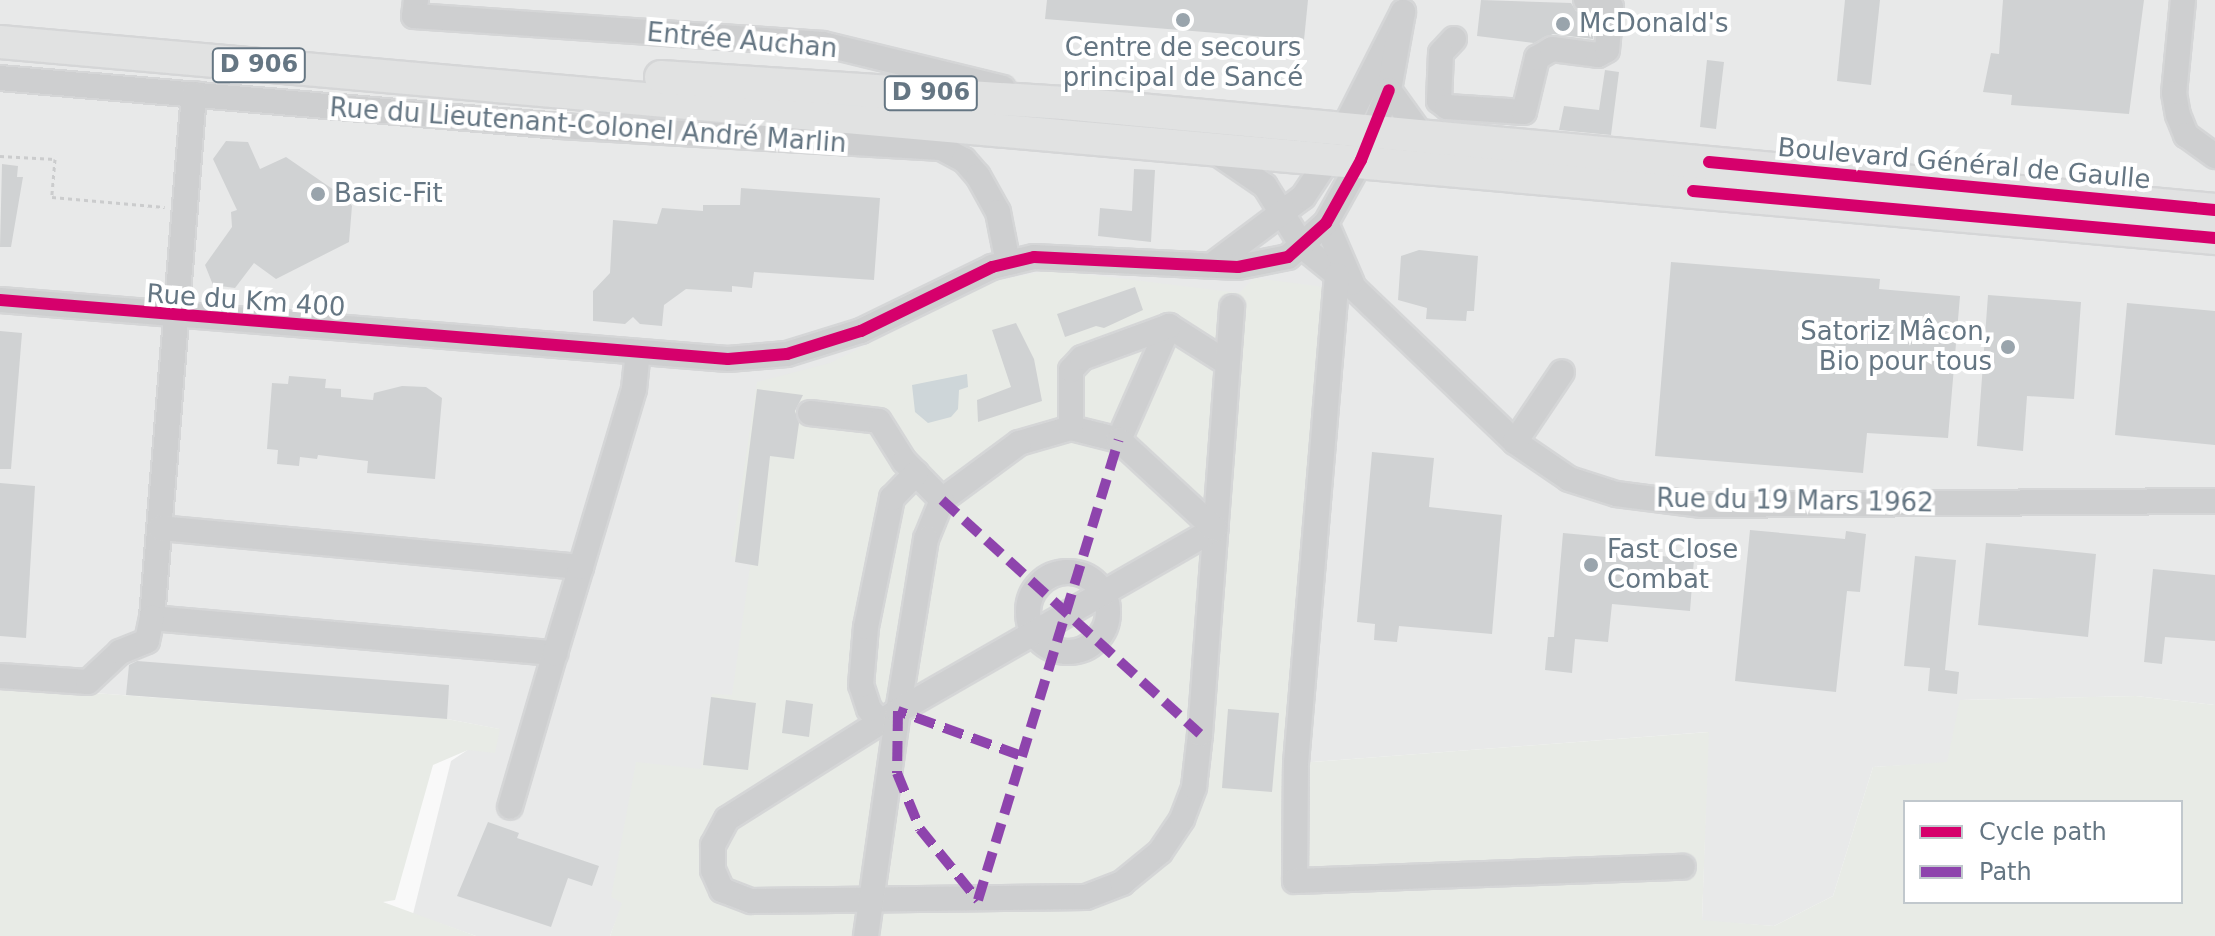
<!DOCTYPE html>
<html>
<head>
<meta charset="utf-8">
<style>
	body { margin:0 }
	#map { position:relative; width:2215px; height:936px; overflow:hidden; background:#f9f9f9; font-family:"DejaVu Sans",sans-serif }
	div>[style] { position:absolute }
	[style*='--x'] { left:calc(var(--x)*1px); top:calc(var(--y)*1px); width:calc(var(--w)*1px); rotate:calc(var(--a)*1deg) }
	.built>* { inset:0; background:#e8e9e9 }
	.green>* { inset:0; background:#e8ebe6 }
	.water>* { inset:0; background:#ced6d9 }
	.building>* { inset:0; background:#d0d2d3 }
	.path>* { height:3px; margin-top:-1.5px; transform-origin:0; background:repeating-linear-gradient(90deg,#cbcccd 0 4px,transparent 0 8px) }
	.roads { filter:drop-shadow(2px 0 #d5d6d7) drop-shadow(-2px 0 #d5d6d7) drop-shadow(0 2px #d5d6d7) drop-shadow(0 -2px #d5d6d7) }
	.minor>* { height:24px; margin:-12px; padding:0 12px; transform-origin:12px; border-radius:12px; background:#cecfd0 }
	.minor>.ring { margin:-12px; padding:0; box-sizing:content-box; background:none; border:24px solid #cecfd0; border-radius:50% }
	.major>* { height:32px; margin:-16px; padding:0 16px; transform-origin:16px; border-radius:16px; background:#e1e2e2 }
	.quiet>* { height:10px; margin-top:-5px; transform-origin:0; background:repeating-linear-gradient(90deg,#8e44ad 0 20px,transparent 0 30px) }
	.cycleway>* { height:12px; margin:-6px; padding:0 6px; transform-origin:6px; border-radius:6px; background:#d6006c }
	.dots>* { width:22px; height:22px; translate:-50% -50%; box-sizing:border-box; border:4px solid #fff; border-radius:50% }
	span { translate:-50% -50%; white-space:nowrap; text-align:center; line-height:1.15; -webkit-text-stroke:8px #fff; paint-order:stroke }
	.shield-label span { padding:2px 6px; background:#fff; border:2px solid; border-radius:6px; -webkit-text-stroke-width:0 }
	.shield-label { font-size:24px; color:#657683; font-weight:700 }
	.poi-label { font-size:26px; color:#657683 }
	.left { translate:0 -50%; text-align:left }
	.right { translate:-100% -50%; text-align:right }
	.street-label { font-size:26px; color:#657683 }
	.legend { position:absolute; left:1903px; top:800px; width:280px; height:104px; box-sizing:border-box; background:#fff; border:2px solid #c1c8cd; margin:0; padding:10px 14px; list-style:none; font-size:24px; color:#657683 }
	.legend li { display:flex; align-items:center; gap:16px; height:40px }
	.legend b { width:40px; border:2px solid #c1c8cd }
</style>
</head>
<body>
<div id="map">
	<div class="built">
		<div style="clip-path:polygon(0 0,2215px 0,2215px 705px,2136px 696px,1961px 700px,1948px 763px,1873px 767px,1833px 896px,1774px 926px,1702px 921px,1708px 732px,1286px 764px,623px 903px,610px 936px,476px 936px,413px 914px,451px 761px,499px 729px,447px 719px,0 686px)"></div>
	</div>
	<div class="green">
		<div style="clip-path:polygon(evenodd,1053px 270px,1239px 293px,1254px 278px,1324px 287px,1286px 764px,1709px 732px,1702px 920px,1774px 926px,1833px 896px,1873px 767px,1947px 762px,1960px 700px,2136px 696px,2215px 705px,2215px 936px,610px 936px,622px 903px,611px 897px,636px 762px,701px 769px,712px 694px,732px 695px,751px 560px,731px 556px,757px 382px,830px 363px,998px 280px,1053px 270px,1905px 802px,2181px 802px,2181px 902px,1905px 902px,1905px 802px)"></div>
		<div style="clip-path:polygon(0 686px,447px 719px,500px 729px,495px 753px,468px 750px,433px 765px,395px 900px,383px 902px,476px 936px,0 936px)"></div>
	</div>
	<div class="water">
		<div style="clip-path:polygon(967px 374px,968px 387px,959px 390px,958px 409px,951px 417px,928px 423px,915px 412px,912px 385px)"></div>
	</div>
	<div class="building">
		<div style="clip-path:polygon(1047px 0,1308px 0,1304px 40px,1045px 19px)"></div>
		<div style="clip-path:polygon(1481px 0,1571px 3px,1576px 11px,1595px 18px,1593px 39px,1553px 34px,1534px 43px,1477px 36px)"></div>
		<div style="clip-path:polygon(1845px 0,1880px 0,1871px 85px,1837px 81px)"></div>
		<div style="clip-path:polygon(2003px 0,2144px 0,2129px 114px,2011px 105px,2012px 95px,1983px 92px,1991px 53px,1999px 54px)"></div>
		<div style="clip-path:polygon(1707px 60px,1724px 62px,1716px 129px,1700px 127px)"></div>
		<div style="clip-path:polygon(1605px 70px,1619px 72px,1611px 135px,1559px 130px,1564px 106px,1599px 110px)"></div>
		<div style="clip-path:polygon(226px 141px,248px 142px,260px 169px,286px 157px,347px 199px,352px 206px,349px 242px,276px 279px,254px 263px,235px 288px,213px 285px,205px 265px,232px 227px,231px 212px,237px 210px,213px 159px)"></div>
		<div style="clip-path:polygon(2px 164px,18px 166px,17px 177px,23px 177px,11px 247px,0 247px)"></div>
		<div style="clip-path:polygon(1134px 169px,1155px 170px,1151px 242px,1098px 236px,1100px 208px,1132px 211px)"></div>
		<div style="clip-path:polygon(741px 188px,880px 198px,874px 280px,754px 272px,752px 288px,732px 286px,732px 292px,686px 289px,664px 305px,662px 326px,640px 324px,633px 317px,625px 324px,593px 321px,593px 291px,610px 273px,613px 220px,657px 224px,662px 208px,703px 211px,703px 205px,740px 205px)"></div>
		<div style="clip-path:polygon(1419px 250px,1478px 256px,1474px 311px,1467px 311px,1466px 321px,1426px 319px,1427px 308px,1398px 300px,1401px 256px)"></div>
		<div style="clip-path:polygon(1671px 262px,1880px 279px,1879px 289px,1960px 296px,1948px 438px,1867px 433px,1863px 473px,1655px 456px)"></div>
		<div style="clip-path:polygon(1135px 287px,1143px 310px,1104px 328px,1096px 326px,1065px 337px,1057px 314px)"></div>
		<div style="clip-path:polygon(1988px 295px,2081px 302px,2074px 399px,2027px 396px,2023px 451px,1977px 446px)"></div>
		<div style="clip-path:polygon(2127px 303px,2215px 311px,2215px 445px,2115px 435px)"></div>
		<div style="clip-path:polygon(1016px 323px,1034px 359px,1042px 401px,978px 422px,977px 400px,1011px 387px,992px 330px)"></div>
		<div style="clip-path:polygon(0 331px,22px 333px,11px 469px,0 469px)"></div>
		<div style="clip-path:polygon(289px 376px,326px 379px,325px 388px,341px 389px,341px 397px,373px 400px,374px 393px,402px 386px,426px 387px,442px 398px,435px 479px,367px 473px,368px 461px,318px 455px,317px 459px,300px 457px,299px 466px,277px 464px,278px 450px,267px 449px,272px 383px,288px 384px)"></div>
		<div style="clip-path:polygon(757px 389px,803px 395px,795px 411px,799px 423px,794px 459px,770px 456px,758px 566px,735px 562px)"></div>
		<div style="clip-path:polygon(1372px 452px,1434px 458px,1429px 507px,1502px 515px,1492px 634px,1399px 626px,1397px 642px,1374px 640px,1375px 624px,1357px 622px)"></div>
		<div style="clip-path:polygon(0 483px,35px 486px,26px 638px,0 636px)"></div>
		<div style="clip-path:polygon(1750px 530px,1845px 539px,1846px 531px,1866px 534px,1860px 592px,1847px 591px,1836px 692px,1735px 681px)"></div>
		<div style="clip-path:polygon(1563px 533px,1617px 538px,1616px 552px,1694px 559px,1690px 611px,1612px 604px,1608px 642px,1575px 639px,1572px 673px,1545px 670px,1548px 637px,1554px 637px)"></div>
		<div style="clip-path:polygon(1986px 543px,2096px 554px,2088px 637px,1978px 625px)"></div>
		<div style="clip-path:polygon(1915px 556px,1956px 560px,1945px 670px,1959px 672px,1957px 694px,1928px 691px,1930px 668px,1904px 666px)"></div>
		<div style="clip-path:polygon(2153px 569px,2215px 575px,2215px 641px,2165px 637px,2162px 664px,2144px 662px)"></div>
		<div style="clip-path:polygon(137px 661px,449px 685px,447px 719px,126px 695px,129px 665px)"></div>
		<div style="clip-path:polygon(711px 697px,756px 703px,748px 770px,703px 765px)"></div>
		<div style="clip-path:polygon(786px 700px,813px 704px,809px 737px,782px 733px)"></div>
		<div style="clip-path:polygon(1228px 709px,1279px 713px,1272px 792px,1222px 788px)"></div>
		<div style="clip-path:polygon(488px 822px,519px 833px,517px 838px,599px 866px,592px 886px,568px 878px,551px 927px,457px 896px)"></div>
	</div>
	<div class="path">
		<div style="--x:0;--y:156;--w:55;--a:3.1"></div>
		<div style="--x:55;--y:159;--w:38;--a:95"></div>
		<div style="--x:52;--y:197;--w:113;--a:5.1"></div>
	</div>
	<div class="roads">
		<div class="minor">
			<div style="--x:416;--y:0;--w:16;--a:97"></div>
			<div style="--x:414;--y:16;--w:410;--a:3.9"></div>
			<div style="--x:823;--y:44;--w:185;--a:13.7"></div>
			<div style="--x:2183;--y:0;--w:93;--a:95.5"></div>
			<div style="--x:2174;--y:93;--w:22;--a:80"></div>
			<div style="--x:2178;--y:115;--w:22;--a:68"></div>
			<div style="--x:2186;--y:135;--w:36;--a:36"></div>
			<div style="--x:1454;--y:39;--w:19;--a:133"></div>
			<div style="--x:1441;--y:53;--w:48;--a:92.4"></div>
			<div style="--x:1439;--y:101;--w:10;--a:37"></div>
			<div style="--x:1447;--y:107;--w:77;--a:3.7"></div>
			<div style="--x:1524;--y:112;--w:56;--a:-76.5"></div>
			<div style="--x:1537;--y:58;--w:17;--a:-31"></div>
			<div style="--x:1552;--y:49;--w:46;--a:7.4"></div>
			<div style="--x:1598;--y:55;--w:10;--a:-29"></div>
			<div style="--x:1607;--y:50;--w:43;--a:-84.7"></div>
			<div style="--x:1611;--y:7;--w:26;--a:-164"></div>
			<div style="--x:0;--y:78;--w:562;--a:4.9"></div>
			<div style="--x:560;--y:126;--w:382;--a:3.3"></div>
			<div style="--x:941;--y:148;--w:26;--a:28"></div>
			<div style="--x:964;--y:160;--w:21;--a:49"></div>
			<div style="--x:978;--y:176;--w:41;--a:60.9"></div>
			<div style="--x:998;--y:212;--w:52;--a:78.9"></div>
			<div style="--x:194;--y:94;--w:526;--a:94.58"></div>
			<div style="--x:152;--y:618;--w:405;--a:5"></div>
			<div style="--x:555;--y:653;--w:160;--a:106.3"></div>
			<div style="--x:1217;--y:153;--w:58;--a:34.5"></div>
			<div style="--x:1265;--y:186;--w:72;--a:58.1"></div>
			<div style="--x:1303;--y:247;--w:67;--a:38.9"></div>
			<div style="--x:1355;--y:289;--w:221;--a:43.7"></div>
			<div style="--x:1515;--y:442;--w:65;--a:34.4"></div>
			<div style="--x:1569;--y:479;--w:49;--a:17.7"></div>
			<div style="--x:1616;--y:494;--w:87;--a:7.3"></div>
			<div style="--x:1702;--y:505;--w:513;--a:-0.45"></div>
			<div style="--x:1326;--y:223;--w:65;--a:66.6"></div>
			<div style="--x:1216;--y:262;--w:109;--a:-36.8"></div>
			<div style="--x:1303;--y:197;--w:47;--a:-56.3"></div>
			<div style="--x:1329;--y:158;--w:164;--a:-63.1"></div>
			<div style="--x:1403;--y:12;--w:79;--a:100.2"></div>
			<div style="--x:1389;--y:90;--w:57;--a:54.3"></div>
			<div style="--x:1337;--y:275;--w:490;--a:94.8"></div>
			<div style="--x:1296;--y:763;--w:118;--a:90.5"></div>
			<div style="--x:1295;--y:881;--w:388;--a:-2.1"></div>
			<div style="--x:0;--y:300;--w:730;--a:4.63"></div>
			<div style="--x:728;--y:359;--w:59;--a:-4.8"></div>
			<div style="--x:787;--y:354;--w:77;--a:-17.3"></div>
			<div style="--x:861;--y:331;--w:146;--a:-26"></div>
			<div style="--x:992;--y:267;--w:43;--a:-13.4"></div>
			<div style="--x:1034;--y:257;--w:204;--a:2.8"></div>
			<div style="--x:1238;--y:267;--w:51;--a:-11.3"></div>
			<div style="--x:1288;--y:257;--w:51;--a:-41.8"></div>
			<div style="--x:1326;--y:223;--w:72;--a:-60.9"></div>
			<div style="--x:1361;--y:160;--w:75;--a:-68.2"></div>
			<div style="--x:1227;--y:363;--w:69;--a:-147.5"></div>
			<div style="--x:1169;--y:326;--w:124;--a:113.7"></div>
			<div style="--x:1119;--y:440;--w:49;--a:-166"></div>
			<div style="--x:1071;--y:428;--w:54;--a:163.9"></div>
			<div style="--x:1019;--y:443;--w:96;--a:143.5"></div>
			<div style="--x:942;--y:500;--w:42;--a:112.3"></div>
			<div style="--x:926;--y:539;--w:174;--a:99.2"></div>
			<div style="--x:898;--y:711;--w:202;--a:147.7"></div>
			<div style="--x:727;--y:819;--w:30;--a:118"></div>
			<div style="--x:713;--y:845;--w:25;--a:90"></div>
			<div style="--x:713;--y:870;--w:22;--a:66"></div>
			<div style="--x:722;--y:890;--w:31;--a:21"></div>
			<div style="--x:751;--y:901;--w:335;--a:-0.7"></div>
			<div style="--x:1086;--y:897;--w:39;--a:-21"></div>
			<div style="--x:1122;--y:883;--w:49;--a:-39.2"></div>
			<div style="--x:1160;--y:852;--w:40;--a:-56"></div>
			<div style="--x:1182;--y:819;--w:34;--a:-69"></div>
			<div style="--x:1194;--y:787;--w:53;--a:-83.5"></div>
			<div style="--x:1200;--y:734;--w:428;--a:-85.7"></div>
			<div style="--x:810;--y:413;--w:69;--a:6.6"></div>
			<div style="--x:879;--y:421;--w:47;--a:58"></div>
			<div style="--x:904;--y:461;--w:54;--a:45.7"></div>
			<div style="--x:1071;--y:428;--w:58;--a:-90"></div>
			<div style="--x:1071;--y:370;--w:16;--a:-47"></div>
			<div style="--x:1082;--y:358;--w:93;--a:-20.2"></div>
			<div style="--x:1515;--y:442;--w:84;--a:-56.1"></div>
			<div style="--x:160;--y:528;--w:423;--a:5.3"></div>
			<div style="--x:581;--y:567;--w:90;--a:106.8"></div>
			<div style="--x:581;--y:567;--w:186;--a:-73.4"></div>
			<div style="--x:634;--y:389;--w:37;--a:-84"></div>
			<div class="ring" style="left:1028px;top:572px;width:56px;height:56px"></div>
			<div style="--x:0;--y:676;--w:88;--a:3.9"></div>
			<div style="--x:88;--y:682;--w:44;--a:-43.2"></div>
			<div style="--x:120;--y:652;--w:29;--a:-22"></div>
			<div style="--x:147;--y:641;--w:24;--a:-78"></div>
			<div style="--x:880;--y:722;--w:17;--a:-130"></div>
			<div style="--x:869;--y:709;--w:25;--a:-108"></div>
			<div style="--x:861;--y:685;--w:58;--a:-85.1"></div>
			<div style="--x:866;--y:627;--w:132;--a:-78.6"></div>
			<div style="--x:892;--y:498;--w:35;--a:-46"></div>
			<div style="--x:866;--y:936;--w:227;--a:-81.9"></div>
			<div style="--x:898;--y:711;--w:366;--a:-29.9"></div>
			<div style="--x:1215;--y:529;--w:131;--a:-137.2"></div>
		</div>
		<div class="major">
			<div style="--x:0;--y:42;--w:2224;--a:5.06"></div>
			<div style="--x:661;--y:77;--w:404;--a:3.7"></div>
			<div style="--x:1064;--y:103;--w:1156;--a:5.31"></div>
		</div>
	</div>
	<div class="quiet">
		<div style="--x:942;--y:500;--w:348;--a:42.2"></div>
		<div style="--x:1019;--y:755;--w:129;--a:-160"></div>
		<div style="--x:898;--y:711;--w:62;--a:90.9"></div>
		<div style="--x:897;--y:773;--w:61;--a:67.7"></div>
		<div style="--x:920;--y:829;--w:92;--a:50.8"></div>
		<div style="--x:978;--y:900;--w:481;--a:-73"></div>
	</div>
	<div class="cycleway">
		<div style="--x:1709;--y:162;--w:508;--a:5.42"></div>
		<div style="--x:1693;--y:191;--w:524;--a:5.14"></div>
		<div style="--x:0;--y:300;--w:730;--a:4.63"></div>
		<div style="--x:728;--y:359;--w:59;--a:-4.8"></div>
		<div style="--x:787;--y:354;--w:77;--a:-17.3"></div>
		<div style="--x:861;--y:331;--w:146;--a:-26"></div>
		<div style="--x:992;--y:267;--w:43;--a:-13.4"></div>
		<div style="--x:1034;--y:257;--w:204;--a:2.8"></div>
		<div style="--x:1238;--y:267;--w:51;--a:-11.3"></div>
		<div style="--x:1288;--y:257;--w:51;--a:-41.8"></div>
		<div style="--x:1326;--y:223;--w:72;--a:-60.9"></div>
		<div style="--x:1361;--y:160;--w:75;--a:-68.2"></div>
	</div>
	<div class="dots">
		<div style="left:1183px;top:20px;background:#99a4ac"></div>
		<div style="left:1563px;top:24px;background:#99a4ac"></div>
		<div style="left:318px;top:194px;background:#99a4ac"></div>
		<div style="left:2008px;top:347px;background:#99a4ac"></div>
		<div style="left:1591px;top:565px;background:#99a4ac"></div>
	</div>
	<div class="shield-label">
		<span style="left:259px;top:65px">D 906</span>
		<span style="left:931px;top:93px">D 906</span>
	</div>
	<div class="poi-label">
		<span class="left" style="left:1579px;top:24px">McDonald's</span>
		<span style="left:1183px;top:63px">Centre de secours<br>principal de Sancé</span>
		<span class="left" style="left:334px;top:194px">Basic-Fit</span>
		<span class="right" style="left:1992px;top:347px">Satoriz Mâcon,<br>Bio pour tous</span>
		<span class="left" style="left:1607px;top:565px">Fast Close<br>Combat</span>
	</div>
	<div class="street-label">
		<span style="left:742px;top:41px;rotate:5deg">Entrée Auchan</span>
		<span style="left:588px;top:126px;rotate:4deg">Rue du Lieutenant-Colonel André Marlin</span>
		<span style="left:1964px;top:164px;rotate:5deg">Boulevard Général de Gaulle</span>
		<span style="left:246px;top:301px;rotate:4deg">Rue du Km 400</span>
		<span style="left:1795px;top:501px;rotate:1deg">Rue du 19 Mars 1962</span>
	</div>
	<ul class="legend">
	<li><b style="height:10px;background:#d6006c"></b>Cycle path</li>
	<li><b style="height:10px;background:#8e44ad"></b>Path</li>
	</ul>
</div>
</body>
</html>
